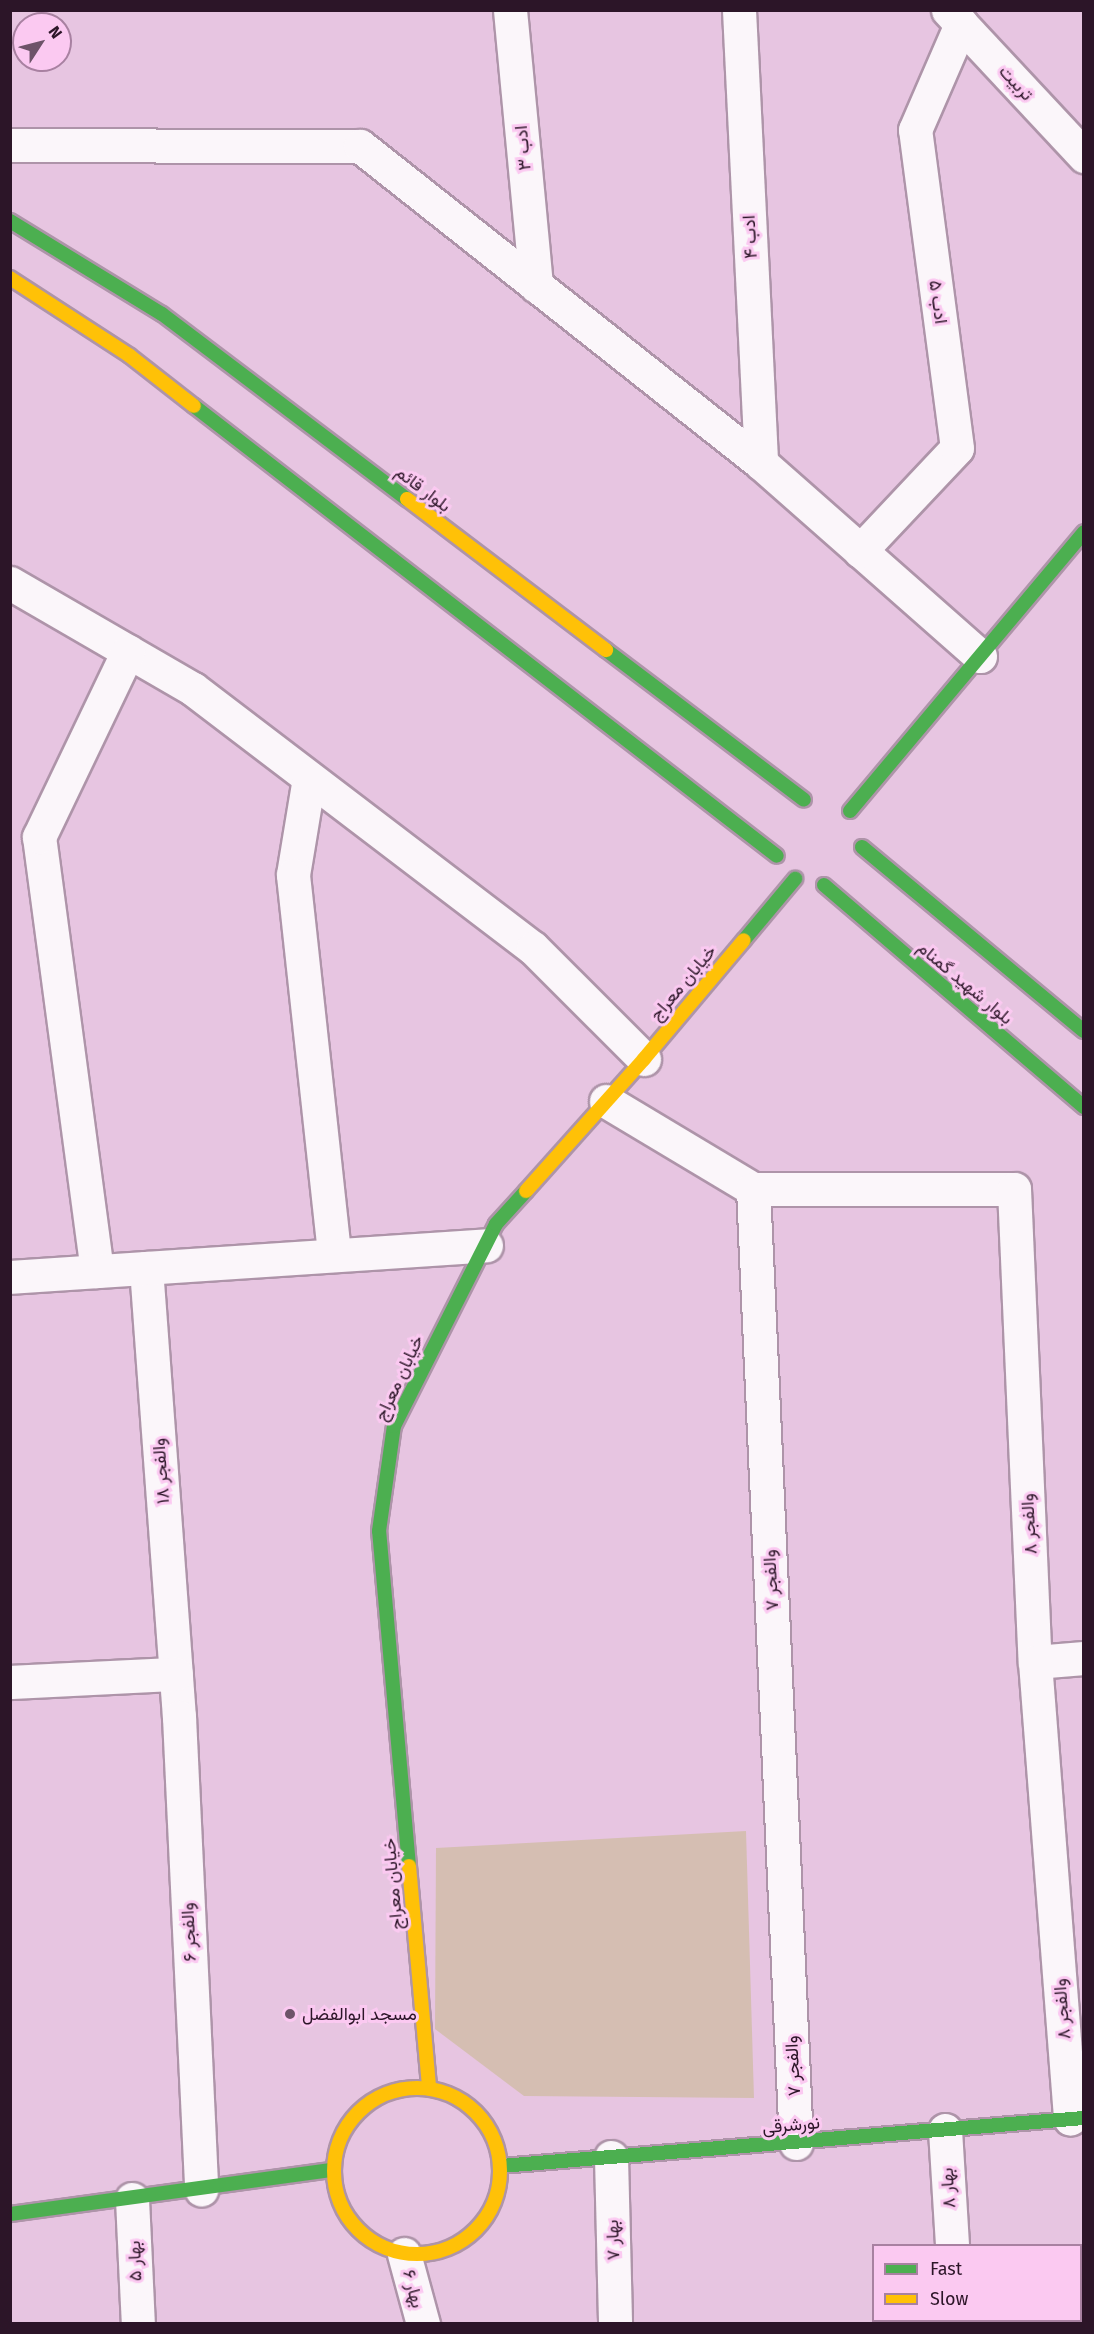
<!DOCTYPE html>
<html>
<head>
<meta charset="utf-8">
<style>
	body { margin:0 }
	#map { position:relative; width:1094px; height:2334px; overflow:hidden; background:#e7c5e1; font-family:"Fira Sans",Vazirmatn,sans-serif }
	div>[style] { position:absolute }
	[style*='--x'] { left:calc(var(--x)*1px); top:calc(var(--y)*1px); width:calc(var(--w)*1px); rotate:calc(var(--a)*1deg) }
	.green>* { inset:0; background:#d5beb2 }
	.roads { filter:drop-shadow(2px 0 #ae94a9) drop-shadow(-2px 0 #ae94a9) drop-shadow(0 2px #ae94a9) drop-shadow(0 -2px #ae94a9) }
	.street>* { height:33px; margin:-16.5px; padding:0 16.5px; transform-origin:16.5px; border-radius:16.5px; background:#fbf6fa }
	.fast>* { height:14px; margin:-7px; padding:0 7px; transform-origin:7px; border-radius:7px; background:#4caf50 }
	.slow>* { height:14px; margin:-7px; padding:0 7px; transform-origin:7px; border-radius:7px; background:#ffc107 }
	.slow>.ring { margin:-7px; padding:0; box-sizing:content-box; background:none; border:14px solid #ffc107; border-radius:50% }
	.dots>* { width:16px; height:16px; translate:-50% -50%; box-sizing:border-box; border:3px solid #fbc9f1; border-radius:50% }
	span { translate:-50% -50%; white-space:nowrap; text-align:center; line-height:1.15; -webkit-text-stroke:6px #fbc9f1; paint-order:stroke }
	.street-label { font-size:18px; color:#2c1528 }
	.poi-label { font-size:18px; color:#2c1528 }
	.left { translate:0 -50%; text-align:left }
	.frame { position:absolute; inset:0; border:12px solid #2c1528; pointer-events:none }
	.legend { position:absolute; left:872px; top:2244px; width:210px; height:78px; box-sizing:border-box; background:#fbc9f1; border:2px solid #a881a1; margin:0; padding:8px 10px; list-style:none; font-size:18px; color:#2c1528 }
	.legend li { display:flex; align-items:center; gap:12px; height:30px }
	.legend b { width:30px; border:2px solid #a881a1 }
	.north { position:absolute; left:12px; top:12px; width:60px; height:60px; box-sizing:border-box; background:#fbc9f1; border:2px solid #a881a1; border-radius:50%; rotate:54deg; font-size:16px; font-weight:700; line-height:24px; text-align:center; color:#2c1528 }
	.north::after { content:''; display:block; margin:auto; width:21px; height:27px; background:#6d5369; clip-path:polygon(50% 0,100% 100%,50% 72%,0 100%) }
</style>
</head>
<body>
<div id="map">
	<div class="green">
		<div style="clip-path:polygon(746px 1831px,754px 2098px,524px 2096px,435px 2029px,436px 1848px)"></div>
	</div>
	<div class="roads">
		<div class="street">
			<div style="--x:510;--y:10;--w:277;--a:84.6"></div>
			<div style="--x:739;--y:10;--w:454;--a:87.2"></div>
			<div style="--x:948;--y:10;--w:200;--a:47"></div>
			<div style="--x:10;--y:145;--w:350;--a:0.2"></div>
			<div style="--x:360;--y:146;--w:511;--a:38.33"></div>
			<div style="--x:761;--y:463;--w:292;--a:41.4"></div>
			<div style="--x:860;--y:551;--w:141;--a:-46.7"></div>
			<div style="--x:957;--y:448;--w:321;--a:-97.5"></div>
			<div style="--x:915;--y:130;--w:116;--a:-66.5"></div>
			<div style="--x:10;--y:583;--w:211;--a:30.1"></div>
			<div style="--x:193;--y:689;--w:427;--a:37.3"></div>
			<div style="--x:533;--y:948;--w:157;--a:45"></div>
			<div style="--x:309;--y:778;--w:98;--a:99.4"></div>
			<div style="--x:293;--y:875;--w:382;--a:83.8"></div>
			<div style="--x:606;--y:1101;--w:171;--a:30.9"></div>
			<div style="--x:753;--y:1189;--w:955;--a:87.42"></div>
			<div style="--x:753;--y:1189;--w:261;--a:0"></div>
			<div style="--x:1014;--y:1189;--w:473;--a:87.5"></div>
			<div style="--x:1035;--y:1662;--w:458;--a:85.6"></div>
			<div style="--x:146;--y:1268;--w:450;--a:85.8"></div>
			<div style="--x:179;--y:1717;--w:473;--a:87.3"></div>
			<div style="--x:97;--y:1271;--w:438;--a:-97.6"></div>
			<div style="--x:39;--y:837;--w:206;--a:-64.4"></div>
			<div style="--x:10;--y:1277;--w:477;--a:-3.8"></div>
			<div style="--x:1035;--y:1662;--w:49;--a:-4.7"></div>
			<div style="--x:10;--y:1682;--w:166;--a:-2.8"></div>
			<div style="--x:945;--y:2130;--w:116;--a:86.5"></div>
			<div style="--x:611;--y:2157;--w:167;--a:88.6"></div>
			<div style="--x:132;--y:2199;--w:125;--a:87.3"></div>
			<div style="--x:404;--y:2254;--w:73;--a:74.8"></div>
			<div style="--x:956;--y:2320;--w:4;--a:90"></div>
		</div>
		<div class="fast">
			<div style="--x:10;--y:221;--w:178;--a:31.5"></div>
			<div style="--x:162;--y:314;--w:307;--a:37.1"></div>
			<div style="--x:194;--y:406;--w:736;--a:37.66"></div>
			<div style="--x:606;--y:650;--w:248;--a:37.1"></div>
			<div style="--x:850;--y:811;--w:364;--a:-50"></div>
			<div style="--x:862;--y:847;--w:288;--a:39.7"></div>
			<div style="--x:824;--y:885;--w:342;--a:40.5"></div>
			<div style="--x:744;--y:940;--w:80;--a:-50.1"></div>
			<div style="--x:409;--y:1866;--w:336;--a:-95.1"></div>
			<div style="--x:379;--y:1531;--w:106;--a:-81.9"></div>
			<div style="--x:394;--y:1426;--w:226;--a:-63.2"></div>
			<div style="--x:496;--y:1224;--w:45;--a:-47.7"></div>
			<div style="--x:501;--y:2166;--w:585;--a:-4.71"></div>
			<div style="--x:10;--y:2214;--w:326;--a:-7.8"></div>
		</div>
		<div class="slow">
			<div style="--x:10;--y:278;--w:143;--a:33"></div>
			<div style="--x:130;--y:356;--w:81;--a:38"></div>
			<div style="--x:407;--y:499;--w:250;--a:37.2"></div>
			<div style="--x:526;--y:1191;--w:177;--a:-48.2"></div>
			<div style="--x:644;--y:1059;--w:155;--a:-50"></div>
			<div style="--x:409;--y:1866;--w:222;--a:84.8"></div>
			<div class="ring" style="left:334px;top:2088px;width:152px;height:152px"></div>
		</div>
	</div>
	<div class="dots">
		<div style="left:290px;top:2014px;background:#6d5369"></div>
	</div>
	<div class="street-label">
		<span style="left:1016px;top:83px;rotate:47deg">تربیت</span>
		<span style="left:523px;top:148px;rotate:-95deg">ادب ۳</span>
		<span style="left:750px;top:237px;rotate:-93deg">ادب ۴</span>
		<span style="left:938px;top:302px;rotate:82deg">ادب ۵</span>
		<span style="left:423px;top:489px;rotate:37deg">بلوار قائم</span>
		<span style="left:683px;top:983px;rotate:-50deg">خیابان معراج</span>
		<span style="left:965px;top:983px;rotate:40deg">بلوار شهید گمنام</span>
		<span style="left:399px;top:1378px;rotate:-65deg">خیابان معراج</span>
		<span style="left:161px;top:1471px;rotate:-94deg">والفجر ۱۸</span>
		<span style="left:1029px;top:1524px;rotate:-93deg">والفجر ۸</span>
		<span style="left:771px;top:1580px;rotate:-93deg">والفجر ۷</span>
		<span style="left:393px;top:1884px;rotate:-95deg">خیابان معراج</span>
		<span style="left:189px;top:1932px;rotate:-93deg">والفجر ۶</span>
		<span style="left:1062px;top:2009px;rotate:-94deg">والفجر ۸</span>
		<span style="left:793px;top:2066px;rotate:-93deg">والفجر ۷</span>
		<span style="left:791px;top:2125px;rotate:-5deg">نورشرقی</span>
		<span style="left:948px;top:2188px;rotate:-93deg">بهار ۸</span>
		<span style="left:613px;top:2240px;rotate:-92deg">بهار ۷</span>
		<span style="left:135px;top:2261px;rotate:-92deg">بهار ۵</span>
		<span style="left:413px;top:2289px;rotate:75deg">بهار ۶</span>
	</div>
	<div class="poi-label">
		<span class="left" style="left:302px;top:2014px">مسجد ابوالفضل</span>
	</div>
	<div class="frame"></div>
	<ul class="legend">
	<li><b style="height:8px;background:#4caf50"></b>Fast</li>
	<li><b style="height:8px;background:#ffc107"></b>Slow</li>
	</ul>
	<div class="north">N</div>
</div>
</body>
</html>
